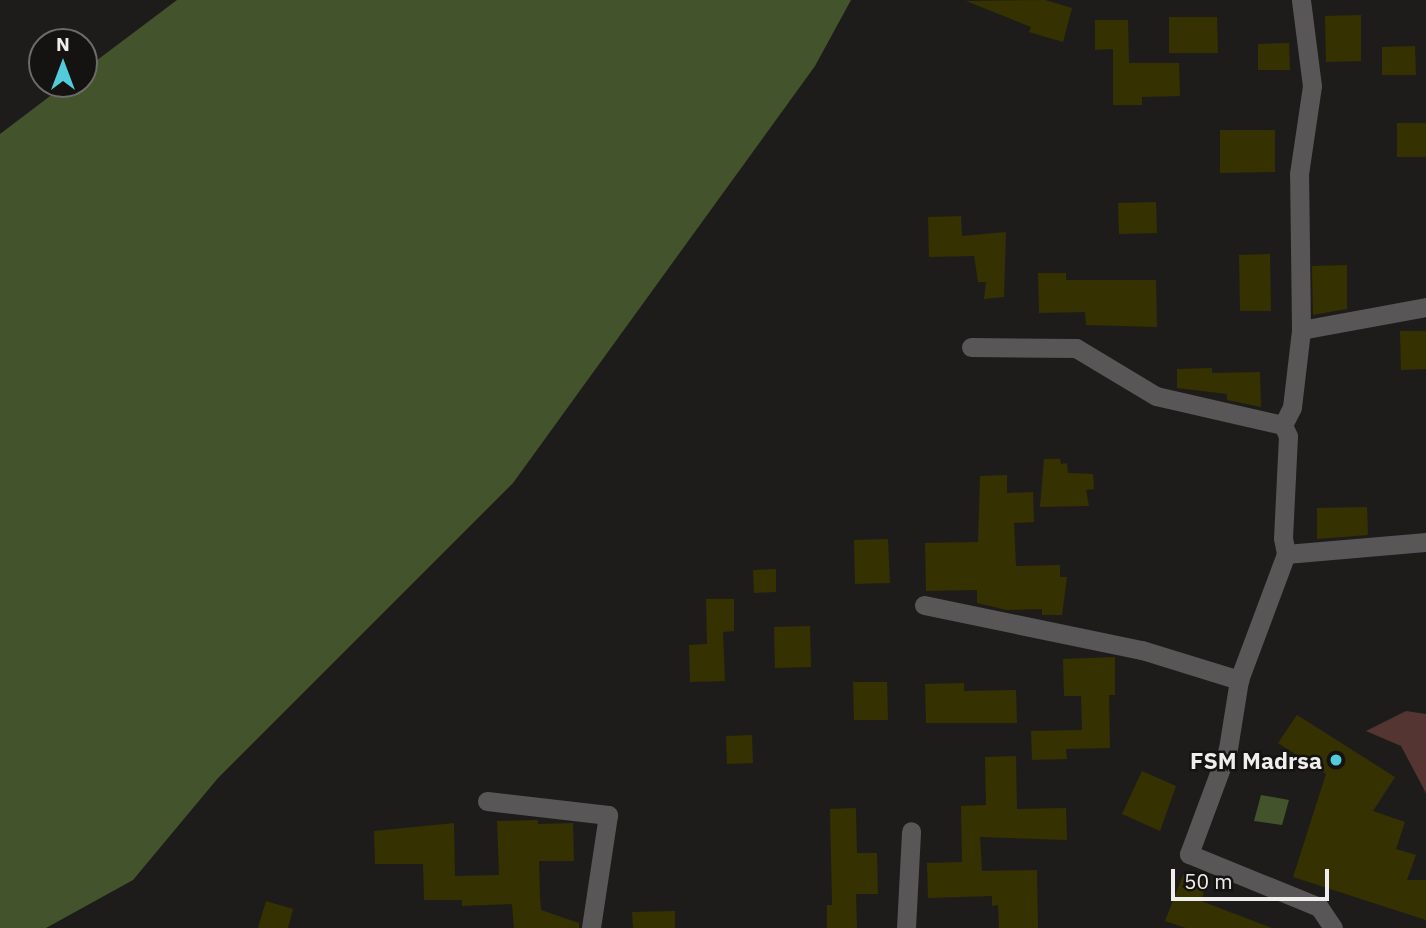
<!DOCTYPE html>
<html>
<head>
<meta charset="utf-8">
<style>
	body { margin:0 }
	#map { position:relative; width:1426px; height:928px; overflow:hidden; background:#1e1c1a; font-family:"IBM Plex Sans",sans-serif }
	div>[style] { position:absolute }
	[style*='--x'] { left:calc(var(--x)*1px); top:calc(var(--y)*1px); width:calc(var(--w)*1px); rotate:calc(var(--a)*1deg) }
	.green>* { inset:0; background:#543532 }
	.water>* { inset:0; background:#43542d }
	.building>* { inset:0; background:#363101 }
	.minor>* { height:19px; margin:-9.5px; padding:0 9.5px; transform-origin:9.5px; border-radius:9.5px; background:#585656 }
	.dots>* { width:19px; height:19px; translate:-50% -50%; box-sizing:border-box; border:4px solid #141311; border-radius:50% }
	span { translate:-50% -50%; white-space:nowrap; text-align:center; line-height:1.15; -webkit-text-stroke:5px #141311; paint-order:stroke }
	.poi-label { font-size:23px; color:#efeeed; font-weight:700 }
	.right { translate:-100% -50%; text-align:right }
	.north { position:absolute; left:28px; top:28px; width:70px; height:70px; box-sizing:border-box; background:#141311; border:2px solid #6c6b69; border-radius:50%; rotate:0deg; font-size:19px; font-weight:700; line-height:28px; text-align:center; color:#efeeed }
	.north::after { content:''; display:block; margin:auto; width:24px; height:32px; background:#53cbda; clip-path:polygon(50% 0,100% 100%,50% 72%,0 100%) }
	.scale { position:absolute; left:1171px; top:869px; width:158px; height:32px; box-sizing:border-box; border:4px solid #efeeed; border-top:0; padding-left:9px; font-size:21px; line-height:24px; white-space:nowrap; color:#efeeed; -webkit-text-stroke:5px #141311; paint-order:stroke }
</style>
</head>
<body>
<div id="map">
	<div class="green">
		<div style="clip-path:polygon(1406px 711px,1426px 714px,1426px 793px,1401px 746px,1366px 731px)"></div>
	</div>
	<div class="water">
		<div style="clip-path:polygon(177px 0,851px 0,815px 66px,513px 483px,218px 778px,133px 880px,46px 928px,0 928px,0 134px,66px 84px,84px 84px,84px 70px)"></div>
		<div style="clip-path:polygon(1261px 795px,1289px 800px,1282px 825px,1254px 821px)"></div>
	</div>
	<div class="building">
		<div style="clip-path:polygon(1045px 0,1072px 8px,1063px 42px,1029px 32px,1031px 27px,966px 1px)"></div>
		<div style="clip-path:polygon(1361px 15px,1361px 61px,1326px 62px,1325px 16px)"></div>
		<div style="clip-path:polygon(1169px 17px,1217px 17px,1218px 53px,1169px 53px)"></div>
		<div style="clip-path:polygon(1095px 20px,1128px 20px,1129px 63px,1179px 63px,1180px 96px,1142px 97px,1142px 105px,1113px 105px,1113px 49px,1095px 50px)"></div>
		<div style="clip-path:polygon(1289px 43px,1290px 70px,1258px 70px,1258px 44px)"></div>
		<div style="clip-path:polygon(1415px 46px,1416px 75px,1382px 75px,1382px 47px)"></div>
		<div style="clip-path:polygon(1397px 123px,1426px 123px,1426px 157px,1397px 157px)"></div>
		<div style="clip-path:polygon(1220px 130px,1275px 130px,1275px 172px,1220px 173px)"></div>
		<div style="clip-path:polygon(1156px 202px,1157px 233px,1119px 234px,1118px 203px)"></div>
		<div style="clip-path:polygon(961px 216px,962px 236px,1006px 232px,1004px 297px,984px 299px,986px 282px,978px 282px,974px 256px,929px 257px,928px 217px)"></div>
		<div style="clip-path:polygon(1270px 254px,1271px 311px,1240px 311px,1239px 255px)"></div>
		<div style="clip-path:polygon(1347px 265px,1347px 309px,1313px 315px,1312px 266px)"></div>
		<div style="clip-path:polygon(1038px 273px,1066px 273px,1066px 280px,1156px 280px,1157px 327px,1086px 325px,1085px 312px,1039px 313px)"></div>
		<div style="clip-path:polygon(1400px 331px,1426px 331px,1426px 369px,1401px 370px)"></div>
		<div style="clip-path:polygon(1212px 368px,1212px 373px,1260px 372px,1261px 407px,1227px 400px,1227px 394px,1177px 388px,1177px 369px)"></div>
		<div style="clip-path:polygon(1044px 459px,1060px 459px,1061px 464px,1067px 463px,1068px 473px,1093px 474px,1094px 489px,1086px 490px,1089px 506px,1040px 507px)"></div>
		<div style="clip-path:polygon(1007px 475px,1007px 493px,1033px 492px,1034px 522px,1014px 523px,1016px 566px,1060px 565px,1060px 577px,1067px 577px,1062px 615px,1042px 615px,1042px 609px,1007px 610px,977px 603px,977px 590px,926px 591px,925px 543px,978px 542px,980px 476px)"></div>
		<div style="clip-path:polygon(1367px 507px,1368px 535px,1317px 539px,1317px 508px)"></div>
		<div style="clip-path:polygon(888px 539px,890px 583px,855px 584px,854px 540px)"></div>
		<div style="clip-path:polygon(776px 569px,776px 592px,754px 593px,753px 570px)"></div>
		<div style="clip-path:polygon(706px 599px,734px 599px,734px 631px,723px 632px,725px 681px,690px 682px,689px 645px,707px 644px)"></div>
		<div style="clip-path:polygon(810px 626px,811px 667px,775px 668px,774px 627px)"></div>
		<div style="clip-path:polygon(1115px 657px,1115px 695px,1109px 695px,1110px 748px,1066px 749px,1067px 759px,1032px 760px,1031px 731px,1082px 730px,1081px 696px,1064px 696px,1063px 659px)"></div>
		<div style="clip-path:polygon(853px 682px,887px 682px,888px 720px,854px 720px)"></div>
		<div style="clip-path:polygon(964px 683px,964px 691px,1016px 690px,1017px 723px,926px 723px,925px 684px)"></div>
		<div style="clip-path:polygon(1297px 715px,1395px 777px,1373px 811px,1405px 822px,1396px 849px,1416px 855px,1407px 880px,1426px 880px,1426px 920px,1293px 877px,1326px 774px,1278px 743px)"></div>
		<div style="clip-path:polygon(752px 735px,753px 763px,727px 764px,726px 736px)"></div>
		<div style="clip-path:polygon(1016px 756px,1017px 809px,1066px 808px,1067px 840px,980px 837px,982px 871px,1037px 870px,1038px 928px,999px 928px,998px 905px,992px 906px,992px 896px,928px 898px,927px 863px,962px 862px,961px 806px,986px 805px,985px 757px)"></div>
		<div style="clip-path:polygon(1142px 771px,1176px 786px,1160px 831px,1122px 814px)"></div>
		<div style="clip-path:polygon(856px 808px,857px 853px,877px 853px,878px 894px,856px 894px,857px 928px,827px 928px,827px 905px,832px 905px,830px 809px)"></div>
		<div style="clip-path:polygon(538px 820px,538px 824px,573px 823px,574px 861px,539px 861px,540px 897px,541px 910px,579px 923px,579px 928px,514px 928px,512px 904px,462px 906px,462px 900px,424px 900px,423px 864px,375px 864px,374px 831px,454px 823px,455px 876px,499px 875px,497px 821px)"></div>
		<div style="clip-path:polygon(1183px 875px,1207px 882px,1201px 901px,1272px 928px,1186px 928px,1165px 921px)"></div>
		<div style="clip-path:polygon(266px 901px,293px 909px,288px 928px,258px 928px)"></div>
		<div style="clip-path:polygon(675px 911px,675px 928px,633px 928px,632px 912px)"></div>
	</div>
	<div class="minor">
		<div style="--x:1301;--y:330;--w:127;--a:-10.4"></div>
		<div style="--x:971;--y:347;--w:105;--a:0.5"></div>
		<div style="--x:1076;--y:348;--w:93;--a:31"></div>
		<div style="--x:1156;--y:396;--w:130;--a:12.9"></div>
		<div style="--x:1283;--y:425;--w:12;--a:66"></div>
		<div style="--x:1288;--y:436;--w:102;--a:92.8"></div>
		<div style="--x:1283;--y:538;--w:16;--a:79"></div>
		<div style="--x:1286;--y:554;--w:134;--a:110.5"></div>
		<div style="--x:1239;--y:680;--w:70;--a:99.1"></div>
		<div style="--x:1228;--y:749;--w:112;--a:110.4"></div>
		<div style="--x:1189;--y:854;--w:140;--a:22.2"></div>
		<div style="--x:1319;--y:907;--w:25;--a:56"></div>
		<div style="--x:1283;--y:425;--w:20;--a:-63"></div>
		<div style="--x:1292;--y:407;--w:78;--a:-83.3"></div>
		<div style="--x:1301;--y:330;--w:156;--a:-90.7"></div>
		<div style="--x:1299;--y:174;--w:89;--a:-81.6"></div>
		<div style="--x:1312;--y:86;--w:87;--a:-97.3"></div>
		<div style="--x:1286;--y:554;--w:141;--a:-4.9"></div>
		<div style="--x:924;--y:605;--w:223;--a:11.7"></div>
		<div style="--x:1142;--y:650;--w:102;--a:17.2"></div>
		<div style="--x:487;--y:801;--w:122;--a:6.6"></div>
		<div style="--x:608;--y:815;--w:114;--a:98.6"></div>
		<div style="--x:906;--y:928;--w:97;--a:-87"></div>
	</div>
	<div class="dots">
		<div style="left:1336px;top:760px;background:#53cbda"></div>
	</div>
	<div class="poi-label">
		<span class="right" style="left:1322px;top:760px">FSM Madrsa</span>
	</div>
	<div class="north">N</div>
	<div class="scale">50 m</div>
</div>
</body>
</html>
